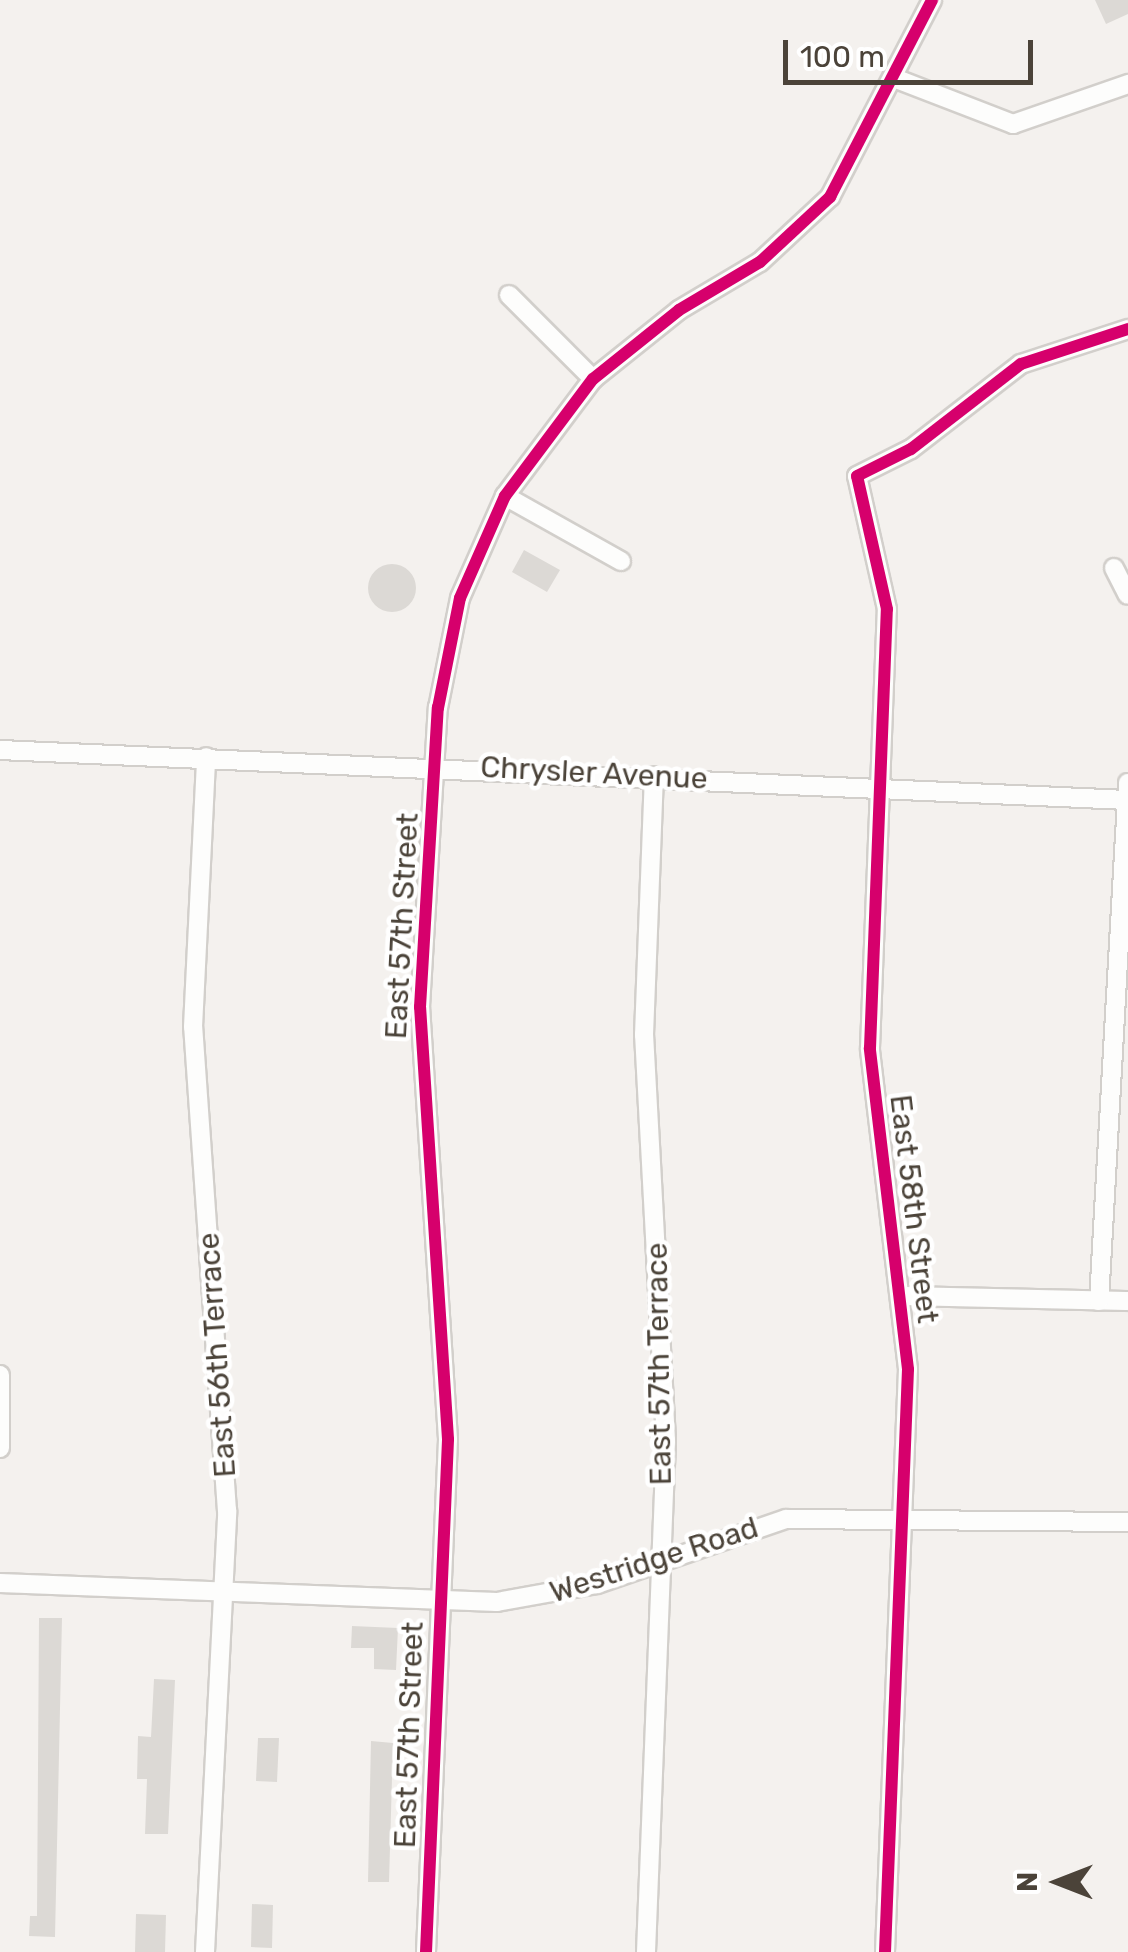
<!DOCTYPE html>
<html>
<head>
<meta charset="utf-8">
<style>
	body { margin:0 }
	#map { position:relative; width:1128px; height:1952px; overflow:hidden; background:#f4f1ee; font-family:Rubik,sans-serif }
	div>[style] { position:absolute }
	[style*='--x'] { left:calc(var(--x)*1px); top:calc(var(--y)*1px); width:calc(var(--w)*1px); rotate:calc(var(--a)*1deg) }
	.building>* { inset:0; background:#dcd9d5 }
	.round { border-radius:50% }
	.roads { filter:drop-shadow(2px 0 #d2cfcb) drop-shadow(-2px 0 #d2cfcb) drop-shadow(0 2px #d2cfcb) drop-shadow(0 -2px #d2cfcb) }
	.street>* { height:18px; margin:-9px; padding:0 9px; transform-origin:9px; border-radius:9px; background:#fdfdfc }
	.cycleway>* { height:12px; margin:-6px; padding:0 6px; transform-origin:6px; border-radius:6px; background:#d6006c }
	span { translate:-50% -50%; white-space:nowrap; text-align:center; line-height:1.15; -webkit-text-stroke:9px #fff; paint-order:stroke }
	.street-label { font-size:30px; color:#4b4339 }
	.north { position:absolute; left:1008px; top:1832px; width:100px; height:100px; -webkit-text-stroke:8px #fff; paint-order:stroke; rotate:270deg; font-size:28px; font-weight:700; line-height:40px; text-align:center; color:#4b4339 }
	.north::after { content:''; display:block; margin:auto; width:35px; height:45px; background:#4b4339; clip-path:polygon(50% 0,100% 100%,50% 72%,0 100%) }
	.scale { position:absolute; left:783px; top:40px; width:250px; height:45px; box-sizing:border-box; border:5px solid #4b4339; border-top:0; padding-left:12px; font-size:30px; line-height:35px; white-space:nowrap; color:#4b4339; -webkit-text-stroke:8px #fff; paint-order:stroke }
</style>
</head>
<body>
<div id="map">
	<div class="building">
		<div style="clip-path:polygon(1095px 0,1128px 0,1128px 14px,1106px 24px)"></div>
		<div style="clip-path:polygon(524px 550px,560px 570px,547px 592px,512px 572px)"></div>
		<div class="round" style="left:368px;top:564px;width:48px;height:48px"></div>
		<div style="clip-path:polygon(39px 1618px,62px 1618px,55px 1937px,29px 1936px,30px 1916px,37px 1916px)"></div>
		<div style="clip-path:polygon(352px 1626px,398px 1628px,396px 1670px,374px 1669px,374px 1648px,351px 1648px)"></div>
		<div style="clip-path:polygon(154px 1679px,175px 1680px,168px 1834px,145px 1834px,147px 1779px,137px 1779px,138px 1736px,151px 1737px)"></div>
		<div style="clip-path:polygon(258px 1738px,279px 1738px,277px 1782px,256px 1781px)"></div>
		<div style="clip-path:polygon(371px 1741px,393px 1743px,389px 1882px,368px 1882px)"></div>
		<div style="clip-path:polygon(252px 1904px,273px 1905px,272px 1948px,251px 1947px)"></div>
		<div style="clip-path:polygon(136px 1914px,166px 1915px,165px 1952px,135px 1952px)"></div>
	</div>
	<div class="roads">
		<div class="street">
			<div style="--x:894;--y:78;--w:128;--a:21.1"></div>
			<div style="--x:1013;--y:124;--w:122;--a:-19.2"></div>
			<div style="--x:509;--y:295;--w:119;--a:45"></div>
			<div style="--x:505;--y:496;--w:133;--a:29.3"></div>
			<div style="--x:1114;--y:568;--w:30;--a:63"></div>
			<div style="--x:0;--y:750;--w:1129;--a:2.54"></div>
			<div style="--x:903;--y:1296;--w:225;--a:1.3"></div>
			<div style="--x:1099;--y:1301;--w:519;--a:-86.8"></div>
			<div style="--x:0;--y:1375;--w:73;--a:90"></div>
			<div style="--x:0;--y:1583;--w:497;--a:2.2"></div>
			<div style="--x:497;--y:1602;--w:102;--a:-10.2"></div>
			<div style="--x:597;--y:1584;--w:200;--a:-19"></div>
			<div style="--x:786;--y:1519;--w:342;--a:0.5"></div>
			<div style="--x:205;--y:1952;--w:442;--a:-87.1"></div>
			<div style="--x:227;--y:1511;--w:485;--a:-94"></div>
			<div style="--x:193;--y:1027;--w:270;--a:-87.2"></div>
			<div style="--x:426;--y:1952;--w:513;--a:-87.54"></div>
			<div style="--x:448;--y:1439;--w:433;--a:-93.7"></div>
			<div style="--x:420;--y:1007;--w:300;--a:-86.6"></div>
			<div style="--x:438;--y:708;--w:112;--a:-78.7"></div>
			<div style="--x:460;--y:598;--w:111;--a:-66.2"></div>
			<div style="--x:505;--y:496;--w:146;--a:-53.1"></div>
			<div style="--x:593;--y:379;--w:110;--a:-38.7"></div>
			<div style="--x:679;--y:310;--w:94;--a:-30.7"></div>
			<div style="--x:760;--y:262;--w:96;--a:-42.9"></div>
			<div style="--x:830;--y:197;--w:222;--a:-62.6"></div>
			<div style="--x:646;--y:1952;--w:512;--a:-87.76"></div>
			<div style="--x:666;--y:1440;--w:406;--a:-93.1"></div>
			<div style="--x:644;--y:1035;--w:259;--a:-87.8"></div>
			<div style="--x:885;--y:1952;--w:583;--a:-87.74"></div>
			<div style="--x:908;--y:1369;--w:323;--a:-96.8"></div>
			<div style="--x:870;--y:1048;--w:439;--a:-87.8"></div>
			<div style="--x:887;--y:609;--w:136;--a:-102.7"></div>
			<div style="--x:857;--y:476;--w:60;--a:-26.6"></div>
			<div style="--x:911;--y:449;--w:139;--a:-37.7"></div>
			<div style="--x:1021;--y:364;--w:113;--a:-18.1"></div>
		</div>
	</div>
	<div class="cycleway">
		<div style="--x:426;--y:1952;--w:513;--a:-87.54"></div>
		<div style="--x:448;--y:1439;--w:433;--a:-93.7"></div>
		<div style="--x:420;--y:1007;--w:300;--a:-86.6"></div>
		<div style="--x:438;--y:708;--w:112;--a:-78.7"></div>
		<div style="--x:460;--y:598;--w:111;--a:-66.2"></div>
		<div style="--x:505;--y:496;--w:146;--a:-53.1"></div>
		<div style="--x:593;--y:379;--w:110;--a:-38.7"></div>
		<div style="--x:679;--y:310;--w:94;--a:-30.7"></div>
		<div style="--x:760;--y:262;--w:96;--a:-42.9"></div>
		<div style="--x:830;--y:197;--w:222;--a:-62.6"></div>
		<div style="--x:885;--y:1952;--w:583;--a:-87.74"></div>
		<div style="--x:908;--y:1369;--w:323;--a:-96.8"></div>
		<div style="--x:870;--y:1048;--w:439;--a:-87.8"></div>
		<div style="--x:887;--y:609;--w:136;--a:-102.7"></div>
		<div style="--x:857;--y:476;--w:60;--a:-26.6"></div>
		<div style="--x:911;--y:449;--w:139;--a:-37.7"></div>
		<div style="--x:1021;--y:364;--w:113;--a:-18.1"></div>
	</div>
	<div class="street-label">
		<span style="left:594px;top:773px;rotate:3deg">Chrysler Avenue</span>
		<span style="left:402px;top:926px;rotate:-87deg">East 57th Street</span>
		<span style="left:914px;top:1209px;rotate:83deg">East 58th Street</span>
		<span style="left:217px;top:1355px;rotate:-94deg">East 56th Terrace</span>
		<span style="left:659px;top:1364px;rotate:-91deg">East 57th Terrace</span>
		<span style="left:654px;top:1560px;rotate:-18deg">Westridge Road</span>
		<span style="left:409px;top:1735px;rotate:-88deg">East 57th Street</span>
	</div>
	<div class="north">N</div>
	<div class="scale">100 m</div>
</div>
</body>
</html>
